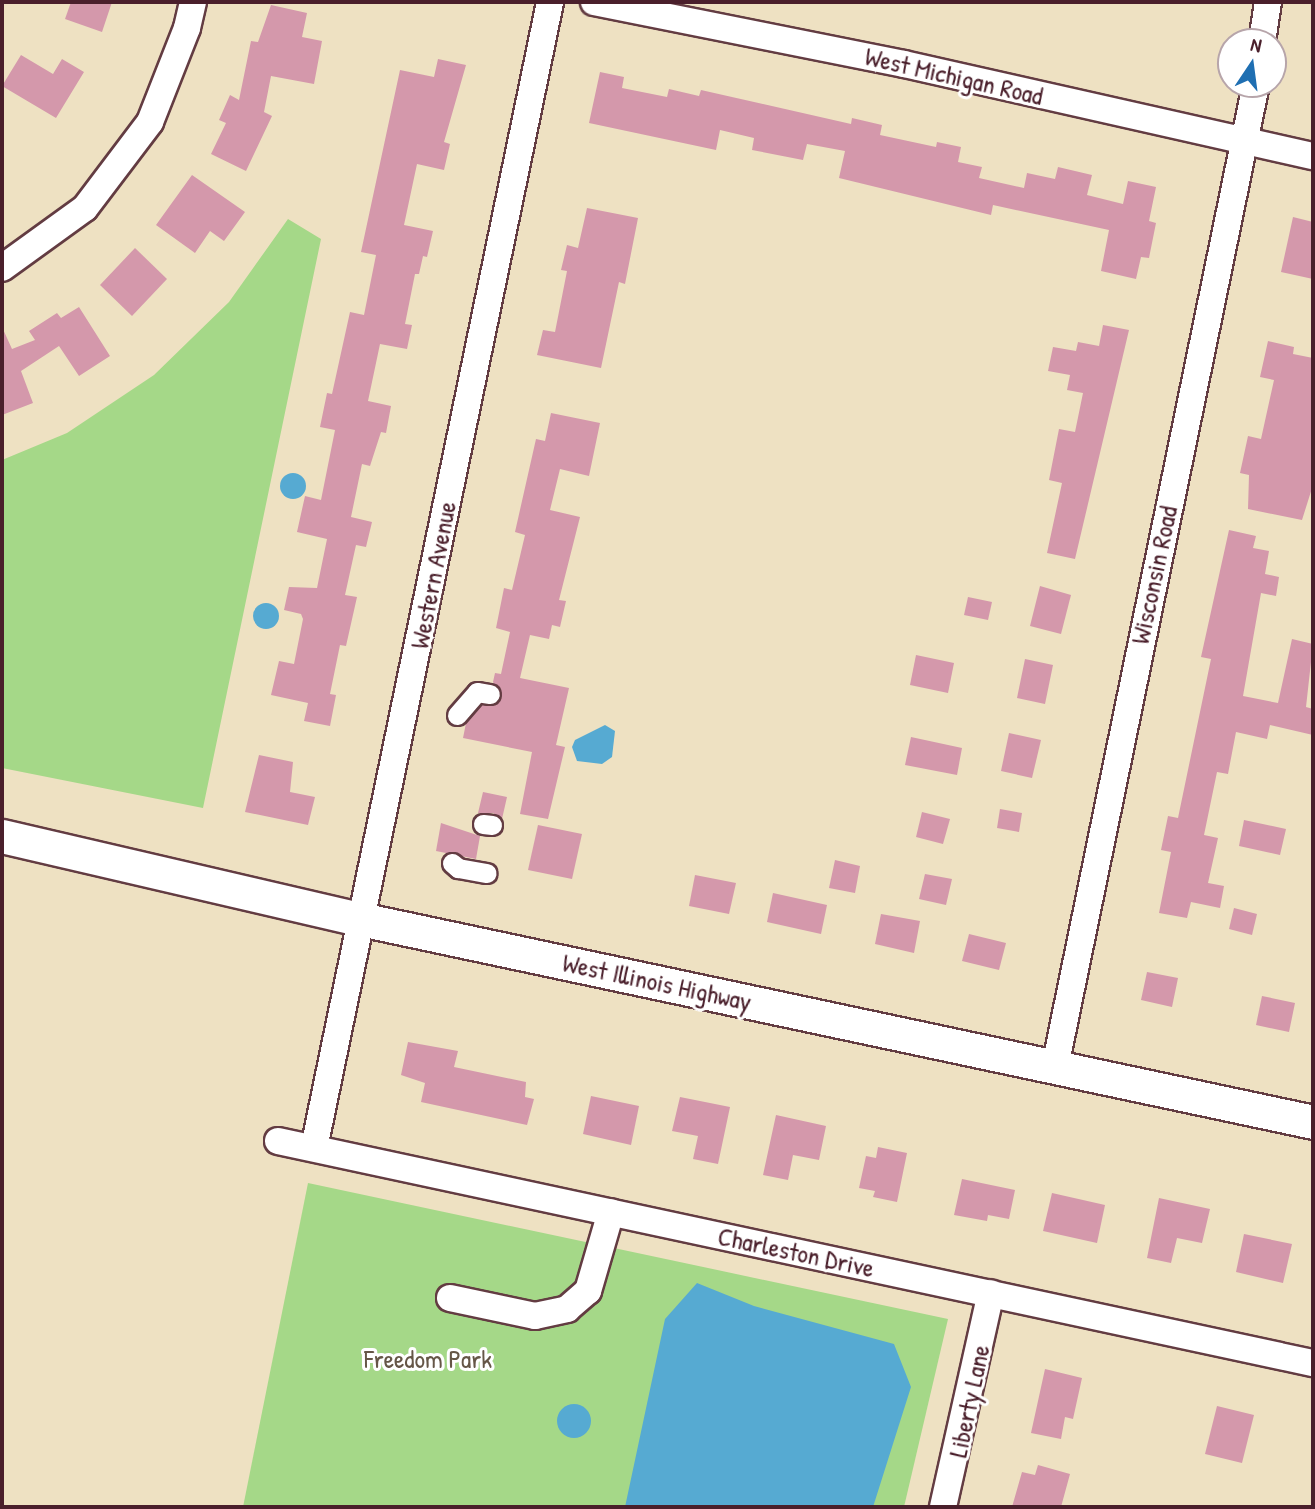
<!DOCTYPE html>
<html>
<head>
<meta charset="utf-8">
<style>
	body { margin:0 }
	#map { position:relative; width:1315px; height:1509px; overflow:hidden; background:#eee1c2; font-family:"Patrick Hand",sans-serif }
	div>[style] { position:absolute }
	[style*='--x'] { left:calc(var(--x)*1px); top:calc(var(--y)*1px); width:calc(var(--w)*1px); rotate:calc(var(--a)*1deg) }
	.green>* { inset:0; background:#a5d888 }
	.water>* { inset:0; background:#56aad2 }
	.round { border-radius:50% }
	.building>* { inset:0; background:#d498ab }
	.roads { filter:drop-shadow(2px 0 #633c42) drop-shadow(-2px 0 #633c42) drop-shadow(0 2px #633c42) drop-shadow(0 -2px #633c42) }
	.pedestrian>* { height:19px; margin:-9.5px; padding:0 9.5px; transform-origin:9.5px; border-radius:9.5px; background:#fff }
	.minor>* { height:26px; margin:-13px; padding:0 13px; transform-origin:13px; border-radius:13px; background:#fff }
	.tertiary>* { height:33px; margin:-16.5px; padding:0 16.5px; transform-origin:16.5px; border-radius:16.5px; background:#fff }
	span { translate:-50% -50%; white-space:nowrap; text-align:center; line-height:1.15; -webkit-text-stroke:6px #fff; paint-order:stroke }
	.street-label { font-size:26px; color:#4a1f2b }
	.park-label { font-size:26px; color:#655647 }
	.frame { position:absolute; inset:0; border:4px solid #4a1f2b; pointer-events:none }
	.north { position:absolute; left:1217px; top:28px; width:70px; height:70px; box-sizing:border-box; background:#fff; border:2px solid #b7a5aa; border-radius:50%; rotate:13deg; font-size:19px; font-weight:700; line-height:28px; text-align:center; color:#4a1f2b }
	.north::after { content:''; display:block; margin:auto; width:24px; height:32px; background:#1f6fb2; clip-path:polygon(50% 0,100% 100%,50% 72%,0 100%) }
</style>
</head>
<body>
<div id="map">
	<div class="green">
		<div style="clip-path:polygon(288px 219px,321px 239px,203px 808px,2px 768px,2px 460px,67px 433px,154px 375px,229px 302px)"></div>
		<div style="clip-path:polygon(308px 1183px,948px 1319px,904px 1507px,243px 1507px)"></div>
	</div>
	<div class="water">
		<div class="round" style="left:280px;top:473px;width:26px;height:26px"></div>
		<div class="round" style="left:253px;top:603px;width:26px;height:26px"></div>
		<div style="clip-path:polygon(605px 725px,615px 731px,612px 757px,602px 764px,577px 761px,572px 747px,575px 740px)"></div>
		<div style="clip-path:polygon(697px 1283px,754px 1306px,894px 1344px,911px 1387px,873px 1507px,625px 1507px,665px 1319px)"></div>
		<div class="round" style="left:557px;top:1404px;width:34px;height:34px"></div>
	</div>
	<div class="building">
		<div style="clip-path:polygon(71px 2px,112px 2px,102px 32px,65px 19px)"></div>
		<div style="clip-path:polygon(271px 5px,307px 13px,302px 37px,322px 41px,314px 84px,271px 76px,264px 112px,272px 116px,246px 171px,211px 154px,226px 123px,219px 120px,230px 95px,239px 100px,251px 41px,258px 42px)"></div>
		<div style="clip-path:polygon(21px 55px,53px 74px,62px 59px,84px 72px,56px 118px,2px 86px)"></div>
		<div style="clip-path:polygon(438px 59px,466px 65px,444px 142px,450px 144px,444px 170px,417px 164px,404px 225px,433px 231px,427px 257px,423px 256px,419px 274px,415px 274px,405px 324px,412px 325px,407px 349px,380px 344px,368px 401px,391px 406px,386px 433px,381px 432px,370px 466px,362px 464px,351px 517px,372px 522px,366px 547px,356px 545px,345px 595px,357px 597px,346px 646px,340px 645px,330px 694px,336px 695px,330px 726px,304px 721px,308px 703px,271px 695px,279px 661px,294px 664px,303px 619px,301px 614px,284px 610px,289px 587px,317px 588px,327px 539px,297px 532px,305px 496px,321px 500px,335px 430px,320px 427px,327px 393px,332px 394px,350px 312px,364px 315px,376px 255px,361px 252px,400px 70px,434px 77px)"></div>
		<div style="clip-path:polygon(600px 72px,624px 77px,622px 88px,667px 97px,669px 89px,699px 96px,701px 90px,851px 124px,852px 118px,882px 125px,880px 135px,936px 147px,937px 142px,961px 147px,958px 162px,982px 167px,979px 178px,1024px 188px,1027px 173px,1055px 179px,1058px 167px,1092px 175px,1087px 195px,1123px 204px,1128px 181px,1156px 187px,1149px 221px,1156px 223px,1149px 258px,1141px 257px,1136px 279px,1101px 271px,1109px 230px,993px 205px,991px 215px,839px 178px,845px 151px,807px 144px,803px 160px,752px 150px,754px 138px,720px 130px,716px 150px,589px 123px)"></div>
		<div style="clip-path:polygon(192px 175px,245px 212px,224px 241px,210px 231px,195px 253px,156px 225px)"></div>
		<div style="clip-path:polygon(587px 208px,638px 218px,625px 284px,619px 282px,601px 368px,537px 355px,543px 330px,555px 332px,567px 271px,561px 270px,567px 245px,578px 248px)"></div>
		<div style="clip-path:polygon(1293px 217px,1313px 222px,1313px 279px,1281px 272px)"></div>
		<div style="clip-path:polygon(135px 248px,167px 279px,132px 316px,100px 285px)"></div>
		<div style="clip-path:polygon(79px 307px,110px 356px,79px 376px,59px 346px,21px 371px,33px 403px,2px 415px,2px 327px,12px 349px,35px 340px,29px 331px,57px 313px,61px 318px)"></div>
		<div style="clip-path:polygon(1103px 325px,1129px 330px,1075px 559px,1047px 553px,1062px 483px,1049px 480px,1059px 429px,1075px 432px,1083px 393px,1067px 390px,1070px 375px,1048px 371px,1053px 347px,1076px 351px,1078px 342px,1099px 346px)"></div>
		<div style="clip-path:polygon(1268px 341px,1294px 347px,1293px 354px,1313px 358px,1313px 485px,1302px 520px,1248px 509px,1249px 475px,1240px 473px,1248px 436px,1261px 439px,1274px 380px,1260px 377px)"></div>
		<div style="clip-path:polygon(551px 413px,600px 423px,589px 476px,560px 469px,550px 510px,580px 517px,559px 600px,566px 601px,560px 627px,552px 625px,549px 639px,530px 635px,520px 678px,569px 688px,556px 745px,565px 747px,548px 819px,520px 814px,532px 752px,463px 738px,466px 723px,482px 705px,495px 705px,502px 697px,493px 682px,495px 673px,501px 674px,510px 632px,496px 628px,504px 588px,512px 590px,525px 535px,515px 532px,536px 439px,545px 441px)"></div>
		<div style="clip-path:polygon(1229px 530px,1256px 536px,1253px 548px,1269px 551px,1265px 574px,1279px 577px,1276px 596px,1261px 593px,1243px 696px,1278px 703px,1292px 639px,1313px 644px,1306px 707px,1313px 709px,1313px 735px,1270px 725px,1267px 739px,1236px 732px,1228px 774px,1217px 772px,1204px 835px,1218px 838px,1208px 883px,1224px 886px,1220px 908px,1191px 902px,1187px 918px,1159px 913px,1171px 852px,1161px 850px,1168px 816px,1178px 818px,1211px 659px,1201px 657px)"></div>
		<div style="clip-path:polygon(1040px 586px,1071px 595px,1061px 634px,1030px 626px)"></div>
		<div style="clip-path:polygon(968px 597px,992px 602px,988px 620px,964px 615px)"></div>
		<div style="clip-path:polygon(916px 655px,954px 663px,948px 693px,910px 685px)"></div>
		<div style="clip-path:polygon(1025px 659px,1053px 665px,1045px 704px,1017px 698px)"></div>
		<div style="clip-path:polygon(1009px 733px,1041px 740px,1032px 778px,1001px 771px)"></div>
		<div style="clip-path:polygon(911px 737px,962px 748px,957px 775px,905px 765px)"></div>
		<div style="clip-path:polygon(259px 755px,293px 762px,290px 792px,315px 797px,308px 825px,245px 812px)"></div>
		<div style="clip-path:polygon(483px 792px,507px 797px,502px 819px,493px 813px,478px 813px)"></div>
		<div style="clip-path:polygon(1000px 809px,1022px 813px,1019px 832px,997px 828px)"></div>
		<div style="clip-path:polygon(922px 812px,950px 819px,943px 844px,916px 837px)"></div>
		<div style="clip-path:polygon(1244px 820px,1286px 829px,1280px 855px,1239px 846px)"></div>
		<div style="clip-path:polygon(441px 823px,480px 836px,476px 859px,436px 851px)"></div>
		<div style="clip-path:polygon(538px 825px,582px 834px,572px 879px,528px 870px)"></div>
		<div style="clip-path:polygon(835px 860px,860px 866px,855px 893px,829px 888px)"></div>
		<div style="clip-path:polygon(925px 874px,952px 879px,946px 905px,919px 899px)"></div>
		<div style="clip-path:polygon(695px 875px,736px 883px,729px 914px,689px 906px)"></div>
		<div style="clip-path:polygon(773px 893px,827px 905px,821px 934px,767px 922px)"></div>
		<div style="clip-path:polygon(1234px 908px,1257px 914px,1252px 935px,1229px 929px)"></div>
		<div style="clip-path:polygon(881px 914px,920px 921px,914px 953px,875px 944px)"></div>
		<div style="clip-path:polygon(969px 934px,1006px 943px,999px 970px,962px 961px)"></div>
		<div style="clip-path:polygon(1147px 972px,1178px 978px,1172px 1007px,1141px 1000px)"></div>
		<div style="clip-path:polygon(1262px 996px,1295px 1003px,1289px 1032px,1256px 1025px)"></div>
		<div style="clip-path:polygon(408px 1042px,458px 1051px,454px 1067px,526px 1082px,525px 1097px,534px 1099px,527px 1125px,421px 1102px,425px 1083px,401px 1075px)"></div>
		<div style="clip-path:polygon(591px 1096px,639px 1106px,631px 1145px,583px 1134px)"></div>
		<div style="clip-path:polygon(680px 1097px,730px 1107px,718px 1164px,693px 1159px,698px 1136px,672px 1131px)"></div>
		<div style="clip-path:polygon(776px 1115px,826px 1126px,819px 1160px,793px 1155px,788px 1180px,763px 1175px)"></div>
		<div style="clip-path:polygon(878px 1147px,907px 1153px,897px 1202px,873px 1197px,875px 1191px,859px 1188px,866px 1156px,876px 1158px)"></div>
		<div style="clip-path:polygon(962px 1179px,1015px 1190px,1009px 1219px,988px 1215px,987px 1221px,954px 1215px)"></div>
		<div style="clip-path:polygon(1052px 1193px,1105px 1205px,1097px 1243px,1043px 1231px)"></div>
		<div style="clip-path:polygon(1159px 1198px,1210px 1209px,1202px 1243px,1177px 1238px,1171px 1263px,1147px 1258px)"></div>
		<div style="clip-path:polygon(1244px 1234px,1292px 1244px,1283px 1283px,1236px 1272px)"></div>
		<div style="clip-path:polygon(1045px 1369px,1082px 1378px,1073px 1419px,1065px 1417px,1061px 1439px,1031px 1433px)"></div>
		<div style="clip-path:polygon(1217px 1406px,1254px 1415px,1242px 1463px,1205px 1454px)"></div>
		<div style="clip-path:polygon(1038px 1465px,1070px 1474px,1061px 1507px,1012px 1507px,1022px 1472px,1035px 1475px)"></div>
	</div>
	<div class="roads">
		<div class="pedestrian">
			<div style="--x:457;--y:715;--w:30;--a:-49"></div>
			<div style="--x:477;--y:692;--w:13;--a:9"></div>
			<div style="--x:483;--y:824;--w:9;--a:6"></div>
			<div style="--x:452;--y:863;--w:8;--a:40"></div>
			<div style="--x:458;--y:868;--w:29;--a:10"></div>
		</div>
		<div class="minor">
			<div style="--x:594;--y:2;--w:316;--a:11.3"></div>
			<div style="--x:904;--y:64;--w:419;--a:12.7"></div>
			<div style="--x:1262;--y:42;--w:40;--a:-81.5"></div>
			<div style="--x:2;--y:268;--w:102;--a:-35.9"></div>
			<div style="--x:85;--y:208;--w:108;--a:-52.9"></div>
			<div style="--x:150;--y:122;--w:101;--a:-68.5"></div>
			<div style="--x:187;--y:28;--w:27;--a:-77"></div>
			<div style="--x:1055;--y:1067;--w:1003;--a:-78.44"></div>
			<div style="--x:278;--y:1141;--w:1059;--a:12.11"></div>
			<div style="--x:314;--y:1148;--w:1170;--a:-78.36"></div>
			<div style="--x:450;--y:1298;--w:87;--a:12"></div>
			<div style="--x:535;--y:1316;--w:33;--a:-12"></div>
			<div style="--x:567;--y:1309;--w:28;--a:-41"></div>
			<div style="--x:588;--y:1291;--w:82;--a:-73.8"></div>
			<div style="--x:943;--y:1507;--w:219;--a:-77.4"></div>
		</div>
		<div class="tertiary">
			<div style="--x:2;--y:836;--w:367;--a:13.1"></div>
			<div style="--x:360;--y:919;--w:974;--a:12.02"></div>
		</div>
	</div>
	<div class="street-label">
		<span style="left:954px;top:76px;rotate:13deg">West Michigan Road</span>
		<span style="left:433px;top:575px;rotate:-79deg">Western Avenue</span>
		<span style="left:1154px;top:575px;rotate:-78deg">Wisconsin Road</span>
		<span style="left:657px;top:982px;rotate:12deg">West Illinois Highway</span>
		<span style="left:796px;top:1252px;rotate:12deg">Charleston Drive</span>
		<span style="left:969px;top:1401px;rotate:-78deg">Liberty Lane</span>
	</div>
	<div class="park-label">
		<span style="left:428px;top:1359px">Freedom Park</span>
	</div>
	<div class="frame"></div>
	<div class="north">N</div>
</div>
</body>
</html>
